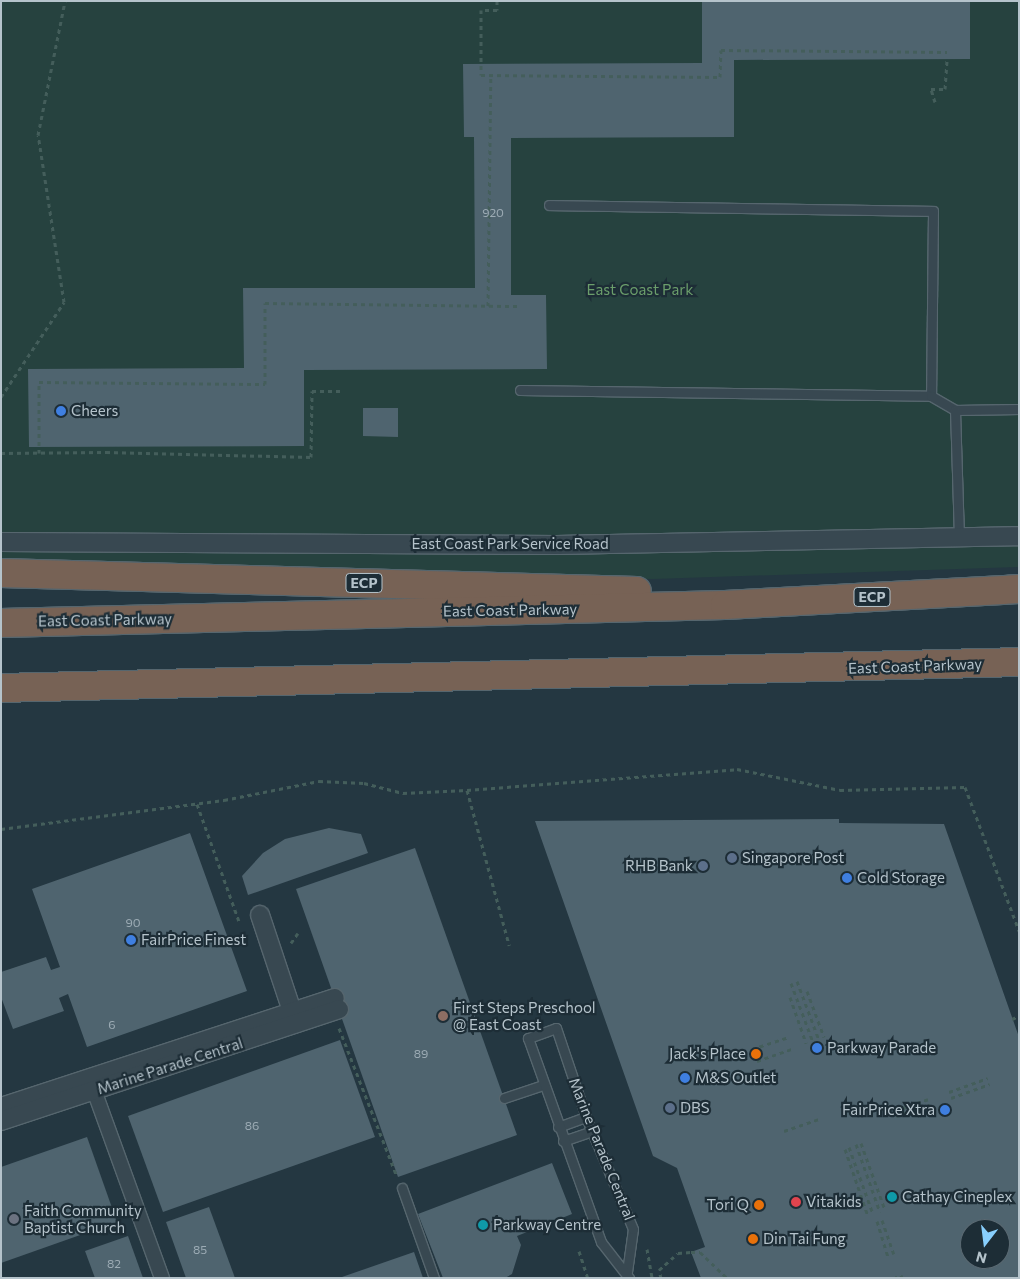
<!DOCTYPE html>
<html>
<head>
<meta charset="utf-8">
<style>
	body { margin:0 }
	#map { position:relative; width:1020px; height:1279px; overflow:hidden; background:#243741; font-family:Commissioner,sans-serif }
	div>[style] { position:absolute }
	[style*='--x'] { left:calc(var(--x)*1px); top:calc(var(--y)*1px); width:calc(var(--w)*1px); rotate:calc(var(--a)*1deg) }
	.green>* { inset:0; background:#26423f }
	.building>* { inset:0; background:#4f646f }
	.path>* { height:3px; margin-top:-1.5px; transform-origin:0; background:repeating-linear-gradient(90deg,#445e5b 0 4px,transparent 0 8px) }
	.roads { filter:drop-shadow(1px 0 #56666e) drop-shadow(-1px 0 #56666e) drop-shadow(0 1px #56666e) drop-shadow(0 -1px #56666e) }
	.service>* { height:9px; margin:-4.5px; padding:0 4.5px; transform-origin:4.5px; border-radius:4.5px; background:#384851 }
	.pedestrian>* { height:14px; margin:-7px; padding:0 7px; transform-origin:7px; border-radius:7px; background:#384851 }
	.minor>* { height:18px; margin:-9px; padding:0 9px; transform-origin:9px; border-radius:9px; background:#384851 }
	.motorway>* { height:28px; margin:-14px; padding:0 14px; transform-origin:14px; border-radius:14px; background:#776255 }
	.dots>* { width:14px; height:14px; translate:-50% -50%; box-sizing:border-box; border:2px solid #1d2d36; border-radius:50% }
	span { translate:-50% -50%; white-space:nowrap; text-align:center; line-height:1.15; -webkit-text-stroke:4.5px #1d2d36; paint-order:stroke }
	.number-label { font-size:12px; color:#9cabb4 }
	.number-label span { -webkit-text-stroke-width:0 }
	.shield-label span { padding:1px 4px; background:#1d2d36; border:1px solid; border-radius:4px; -webkit-text-stroke-width:0 }
	.shield-label { font-size:14px; color:#b5c3cb; font-weight:700 }
	.park-label { font-size:15px; color:#6b9e6b }
	.poi-label { font-size:15px; color:#b5c3cb }
	.left { translate:0 -50%; text-align:left }
	.right { translate:-100% -50%; text-align:right }
	.street-label { font-size:15px; color:#b5c3cb }
	.frame { position:absolute; inset:0; border:2px solid #b5c3cb; pointer-events:none }
	.north { position:absolute; left:960px; top:1219px; width:50px; height:50px; box-sizing:border-box; background:#1d2d36; border:1px solid #5a6972; border-radius:50%; rotate:195deg; font-size:14px; font-weight:700; line-height:20px; text-align:center; color:#b5c3cb }
	.north::after { content:''; display:block; margin:auto; width:18px; height:22px; background:#88cffd; clip-path:polygon(50% 0,100% 100%,50% 72%,0 100%) }
</style>
</head>
<body>
<div id="map">
	<div class="green">
		<div style="clip-path:polygon(1px 1px,1019px 1px,1019px 567px,653px 579px,1px 565px)"></div>
	</div>
	<div class="building">
		<div style="clip-path:polygon(702px 1px,970px 1px,970px 59px,734px 60px,734px 137px,511px 138px,511px 295px,546px 295px,547px 369px,304px 370px,304px 446px,29px 447px,28px 369px,244px 368px,243px 288px,475px 288px,474px 137px,464px 137px,463px 64px,702px 63px)"></div>
		<div style="clip-path:polygon(363px 408px,398px 408px,398px 437px,363px 436px)"></div>
		<div style="clip-path:polygon(evenodd,839px 819px,839px 823px,944px 824px,1019px 1037px,1019px 1278px,701px 1278px,691px 1252px,705px 1247px,677px 1168px,653px 1156px,535px 821px,839px 819px,970px 1229px,1000px 1229px,1000px 1259px,970px 1259px,970px 1229px)"></div>
		<div style="clip-path:polygon(329px 828px,361px 834px,368px 853px,248px 895px,242px 876px,263px 853px,285px 839px)"></div>
		<div style="clip-path:polygon(190px 833px,247px 991px,87px 1047px,68px 994px,59px 998px,64px 1011px,13px 1029px,1px 997px,1px 972px,46px 957px,51px 970px,60px 967px,32px 889px)"></div>
		<div style="clip-path:polygon(415px 848px,517px 1135px,398px 1177px,296px 889px)"></div>
		<div style="clip-path:polygon(340px 1040px,375px 1137px,163px 1212px,128px 1116px)"></div>
		<div style="clip-path:polygon(87px 1137px,117px 1222px,1px 1263px,1px 1167px)"></div>
		<div style="clip-path:polygon(552px 1163px,572px 1214px,517px 1236px,521px 1245px,512px 1274px,505px 1278px,443px 1278px,418px 1214px)"></div>
		<div style="clip-path:polygon(209px 1207px,235px 1278px,186px 1278px,166px 1222px)"></div>
		<div style="clip-path:polygon(128px 1236px,143px 1278px,95px 1278px,85px 1251px)"></div>
		<div style="clip-path:polygon(414px 1252px,423px 1278px,342px 1278px,342px 1277px)"></div>
	</div>
	<div class="path">
		<div style="--x:497;--y:1;--w:9;--a:90"></div>
		<div style="--x:497;--y:10;--w:16;--a:180"></div>
		<div style="--x:481;--y:10;--w:65;--a:90"></div>
		<div style="--x:481;--y:75;--w:239;--a:0.5"></div>
		<div style="--x:720;--y:77;--w:27;--a:-88"></div>
		<div style="--x:721;--y:50;--w:226;--a:0.5"></div>
		<div style="--x:935;--y:102;--w:14;--a:-107"></div>
		<div style="--x:931;--y:89;--w:14;--a:0"></div>
		<div style="--x:945;--y:89;--w:30;--a:-86"></div>
		<div style="--x:488;--y:306;--w:230;--a:-89.3"></div>
		<div style="--x:1;--y:397;--w:114;--a:-56.4"></div>
		<div style="--x:64;--y:302;--w:169;--a:-98.8"></div>
		<div style="--x:38;--y:135;--w:137;--a:-78.6"></div>
		<div style="--x:1;--y:453;--w:105;--a:-0.5"></div>
		<div style="--x:106;--y:452;--w:205;--a:1.4"></div>
		<div style="--x:311;--y:457;--w:66;--a:-89.1"></div>
		<div style="--x:312;--y:391;--w:29;--a:0"></div>
		<div style="--x:39;--y:453;--w:71;--a:-90"></div>
		<div style="--x:39;--y:382;--w:226;--a:0.5"></div>
		<div style="--x:265;--y:384;--w:81;--a:-90"></div>
		<div style="--x:265;--y:303;--w:255;--a:0.7"></div>
		<div style="--x:467;--y:790;--w:271;--a:-4.4"></div>
		<div style="--x:737;--y:769;--w:105;--a:11.5"></div>
		<div style="--x:840;--y:790;--w:125;--a:-1.4"></div>
		<div style="--x:965;--y:787;--w:154;--a:69.4"></div>
		<div style="--x:197;--y:804;--w:124;--a:70.3"></div>
		<div style="--x:1;--y:829;--w:225;--a:-7.4"></div>
		<div style="--x:224;--y:800;--w:97;--a:-11.3"></div>
		<div style="--x:319;--y:781;--w:45;--a:2.5"></div>
		<div style="--x:364;--y:783;--w:40;--a:14.4"></div>
		<div style="--x:403;--y:793;--w:64;--a:-2.7"></div>
		<div style="--x:467;--y:790;--w:161;--a:74.8"></div>
		<div style="--x:291;--y:943;--w:12;--a:-55"></div>
		<div style="--x:797;--y:981;--w:63;--a:69.6"></div>
		<div style="--x:791;--y:983;--w:63;--a:69.6"></div>
		<div style="--x:807;--y:991;--w:49;--a:69.7"></div>
		<div style="--x:790;--y:997;--w:49;--a:70.8"></div>
		<div style="--x:1012;--y:1019;--w:8;--a:-23"></div>
		<div style="--x:339;--y:1028;--w:157;--a:68.7"></div>
		<div style="--x:752;--y:1049;--w:38;--a:-18"></div>
		<div style="--x:757;--y:1061;--w:37;--a:-19"></div>
		<div style="--x:949;--y:1092;--w:41;--a:-19.7"></div>
		<div style="--x:951;--y:1098;--w:41;--a:-19.7"></div>
		<div style="--x:894;--y:1111;--w:36;--a:-19"></div>
		<div style="--x:896;--y:1116;--w:36;--a:-18"></div>
		<div style="--x:784;--y:1131;--w:39;--a:-19"></div>
		<div style="--x:861;--y:1143;--w:71;--a:70.3"></div>
		<div style="--x:856;--y:1144;--w:72;--a:70.6"></div>
		<div style="--x:849;--y:1147;--w:71;--a:70.3"></div>
		<div style="--x:845;--y:1149;--w:71;--a:71.1"></div>
		<div style="--x:882;--y:1220;--w:36;--a:71"></div>
		<div style="--x:877;--y:1221;--w:37;--a:73"></div>
		<div style="--x:647;--y:1249;--w:29;--a:80"></div>
		<div style="--x:579;--y:1251;--w:28;--a:72"></div>
		<div style="--x:901;--y:1275;--w:3;--a:72"></div>
		<div style="--x:895;--y:1276;--w:2;--a:63"></div>
		<div style="--x:661;--y:1278;--w:8;--a:-104"></div>
		<div style="--x:659;--y:1270;--w:25;--a:-42"></div>
		<div style="--x:678;--y:1253;--w:13;--a:-4"></div>
		<div style="--x:691;--y:1252;--w:9;--a:0"></div>
		<div style="--x:700;--y:1252;--w:37;--a:44"></div>
	</div>
	<div class="roads">
		<div class="service">
			<div style="--x:549;--y:205;--w:384;--a:0.9"></div>
			<div style="--x:933;--y:211;--w:185;--a:90.6"></div>
			<div style="--x:520;--y:390;--w:411;--a:0.8"></div>
			<div style="--x:931;--y:396;--w:28;--a:30"></div>
			<div style="--x:955;--y:410;--w:64;--a:-0.9"></div>
			<div style="--x:955;--y:410;--w:129;--a:88.2"></div>
			<div style="--x:504;--y:1098;--w:41;--a:-18.4"></div>
			<div style="--x:558;--y:1127;--w:30;--a:-20"></div>
			<div style="--x:563;--y:1141;--w:31;--a:-19"></div>
			<div style="--x:402;--y:1188;--w:96;--a:70.4"></div>
			<div style="--x:627;--y:1272;--w:43;--a:-82.1"></div>
			<div style="--x:633;--y:1229;--w:121;--a:-112.8"></div>
			<div style="--x:586;--y:1117;--w:94;--a:-108.6"></div>
			<div style="--x:556;--y:1028;--w:30;--a:160"></div>
			<div style="--x:528;--y:1038;--w:217;--a:70.3"></div>
			<div style="--x:601;--y:1242;--w:46;--a:52.1"></div>
		</div>
		<div class="pedestrian">
			<div style="--x:91;--y:1082;--w:208;--a:70.1"></div>
		</div>
		<div class="minor">
			<div style="--x:1;--y:542;--w:556;--a:0.31"></div>
			<div style="--x:557;--y:545;--w:462;--a:-1.1"></div>
			<div style="--x:260;--y:915;--w:114;--a:71.6"></div>
			<div style="--x:1;--y:1107;--w:351;--a:-18.1"></div>
			<div style="--x:1;--y:1121;--w:356;--a:-18.3"></div>
		</div>
		<div class="motorway">
			<div style="--x:1;--y:573;--w:636;--a:1.62"></div>
			<div style="--x:1;--y:623;--w:724;--a:-1.42"></div>
			<div style="--x:725;--y:605;--w:294;--a:-3.1"></div>
			<div style="--x:1;--y:688;--w:1018;--a:-1.46"></div>
		</div>
	</div>
	<div class="dots">
		<div style="left:61px;top:411px;background:#3f7fe0"></div>
		<div style="left:732px;top:858px;background:#5c6f8a"></div>
		<div style="left:703px;top:866px;background:#5c6f8a"></div>
		<div style="left:847px;top:878px;background:#3f7fe0"></div>
		<div style="left:131px;top:940px;background:#3f7fe0"></div>
		<div style="left:443px;top:1016px;background:#8d6e63"></div>
		<div style="left:817px;top:1048px;background:#3f7fe0"></div>
		<div style="left:756px;top:1054px;background:#e8710a"></div>
		<div style="left:685px;top:1078px;background:#3f7fe0"></div>
		<div style="left:670px;top:1108px;background:#5c6f8a"></div>
		<div style="left:945px;top:1110px;background:#3f7fe0"></div>
		<div style="left:892px;top:1197px;background:#0f9aa8"></div>
		<div style="left:796px;top:1202px;background:#e0444e"></div>
		<div style="left:759px;top:1205px;background:#e8710a"></div>
		<div style="left:14px;top:1219px;background:#6b7280"></div>
		<div style="left:483px;top:1225px;background:#0f9aa8"></div>
		<div style="left:753px;top:1239px;background:#e8710a"></div>
	</div>
	<div class="number-label">
		<span style="left:493px;top:213px">920</span>
		<span style="left:133px;top:923px">90</span>
		<span style="left:112px;top:1025px">6</span>
		<span style="left:421px;top:1054px">89</span>
		<span style="left:252px;top:1126px">86</span>
		<span style="left:200px;top:1250px">85</span>
		<span style="left:114px;top:1264px">82</span>
	</div>
	<div class="shield-label">
		<span style="left:364px;top:583px">ECP</span>
		<span style="left:872px;top:597px">ECP</span>
	</div>
	<div class="park-label">
		<span style="left:640px;top:290px">East Coast Park</span>
	</div>
	<div class="poi-label">
		<span class="left" style="left:71px;top:411px">Cheers</span>
		<span class="left" style="left:742px;top:858px">Singapore Post</span>
		<span class="right" style="left:693px;top:866px">RHB Bank</span>
		<span class="left" style="left:857px;top:878px">Cold Storage</span>
		<span class="left" style="left:141px;top:940px">FairPrice Finest</span>
		<span class="left" style="left:453px;top:1016px">First Steps Preschool<br>@ East Coast</span>
		<span class="left" style="left:827px;top:1048px">Parkway Parade</span>
		<span class="right" style="left:746px;top:1054px">Jack's Place</span>
		<span class="left" style="left:695px;top:1078px">M&amp;S Outlet</span>
		<span class="left" style="left:680px;top:1108px">DBS</span>
		<span class="right" style="left:935px;top:1110px">FairPrice Xtra</span>
		<span class="left" style="left:902px;top:1197px">Cathay Cineplex</span>
		<span class="left" style="left:806px;top:1202px">Vitakids</span>
		<span class="right" style="left:749px;top:1205px">Tori Q</span>
		<span class="left" style="left:24px;top:1219px">Faith Community<br>Baptist Church</span>
		<span class="left" style="left:493px;top:1225px">Parkway Centre</span>
		<span class="left" style="left:763px;top:1239px">Din Tai Fung</span>
	</div>
	<div class="street-label">
		<span style="left:510px;top:544px">East Coast Park Service Road</span>
		<span style="left:510px;top:610px;rotate:-1deg">East Coast Parkway</span>
		<span style="left:105px;top:620px;rotate:-1deg">East Coast Parkway</span>
		<span style="left:915px;top:666px;rotate:-2deg">East Coast Parkway</span>
		<span style="left:170px;top:1066px;rotate:-18deg">Marine Parade Central</span>
		<span style="left:602px;top:1149px;rotate:68deg">Marine Parade Central</span>
	</div>
	<div class="frame"></div>
	<div class="north">N</div>
</div>
</body>
</html>
